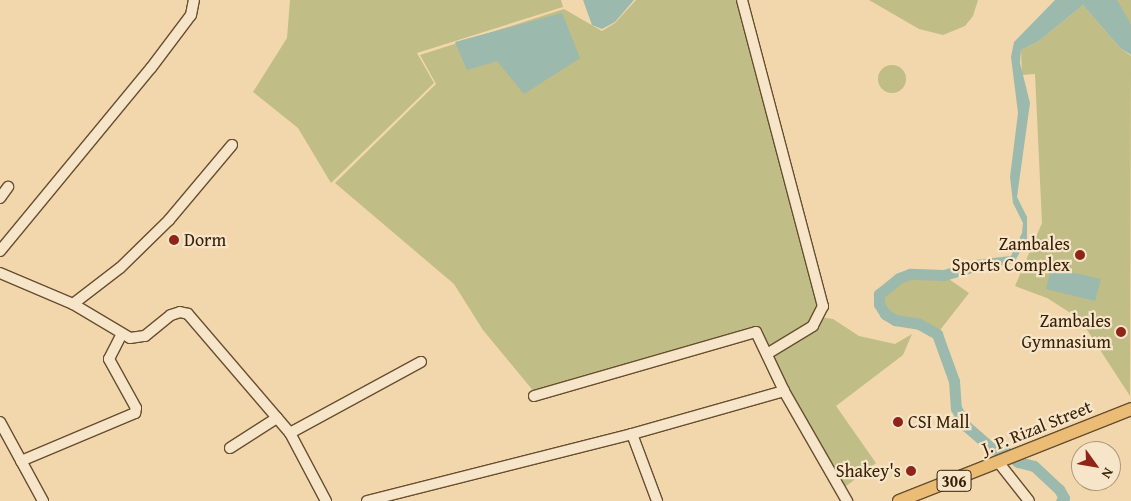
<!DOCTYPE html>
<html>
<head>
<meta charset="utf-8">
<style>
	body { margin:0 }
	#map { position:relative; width:1131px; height:501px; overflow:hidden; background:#f3d7ac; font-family:"Gentium Book Plus",serif }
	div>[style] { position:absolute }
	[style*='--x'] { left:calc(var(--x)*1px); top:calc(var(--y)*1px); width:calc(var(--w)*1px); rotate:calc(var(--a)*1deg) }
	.green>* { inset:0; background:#c0bd86 }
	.round { border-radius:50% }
	.water>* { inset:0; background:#9bb9ac }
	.river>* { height:11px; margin:-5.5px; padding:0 5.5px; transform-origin:5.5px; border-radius:5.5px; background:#9bb9ac }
	.roads { filter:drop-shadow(1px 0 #674e2f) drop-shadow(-1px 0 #674e2f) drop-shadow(0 1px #674e2f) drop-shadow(0 -1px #674e2f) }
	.minor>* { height:10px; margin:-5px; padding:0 5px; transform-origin:5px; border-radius:5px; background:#f7e5c9 }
	.major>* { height:12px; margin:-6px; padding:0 6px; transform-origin:6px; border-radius:6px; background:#eabc76 }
	.dots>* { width:14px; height:14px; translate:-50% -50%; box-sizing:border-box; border:2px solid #f7e5c9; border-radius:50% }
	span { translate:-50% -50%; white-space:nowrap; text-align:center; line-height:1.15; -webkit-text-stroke:4.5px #f7e5c9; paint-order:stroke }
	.shield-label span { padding:1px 4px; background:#f7e5c9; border:1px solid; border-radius:4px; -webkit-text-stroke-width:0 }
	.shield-label { font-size:16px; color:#382005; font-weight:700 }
	.poi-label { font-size:18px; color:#382005 }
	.left { translate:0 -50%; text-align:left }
	.right { translate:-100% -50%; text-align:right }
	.street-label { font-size:18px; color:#382005 }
	.north { position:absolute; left:1071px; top:441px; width:50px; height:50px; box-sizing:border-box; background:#f7e5c9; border:1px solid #ab967b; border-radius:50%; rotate:122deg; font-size:14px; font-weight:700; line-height:20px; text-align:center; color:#382005 }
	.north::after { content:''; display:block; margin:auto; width:18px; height:22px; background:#8f2418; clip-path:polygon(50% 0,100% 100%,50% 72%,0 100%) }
</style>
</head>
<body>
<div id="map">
	<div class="green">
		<div style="clip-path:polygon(290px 0,561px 0,563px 7px,417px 53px,434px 83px,331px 183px,298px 128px,253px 92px,287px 38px)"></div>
		<div style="clip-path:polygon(636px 0,740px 0,820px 304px,811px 323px,765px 351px,754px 330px,535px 393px,483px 330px,454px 284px,335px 183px,436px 84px,420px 55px,564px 9px,602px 31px,615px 23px)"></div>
		<div style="clip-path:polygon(869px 0,978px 0,973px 16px,965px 26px,943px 35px,919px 29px)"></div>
		<div style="clip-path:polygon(1117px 0,1131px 0,1131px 24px,1118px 6px)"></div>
		<div style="clip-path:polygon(1083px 5px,1120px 48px,1131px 56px,1130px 396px,1080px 319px,1047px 298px,1015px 286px,1042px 223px,1035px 74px,1022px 75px,1021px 50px,1039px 41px)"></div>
		<div class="round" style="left:878px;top:65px;width:28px;height:28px"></div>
		<div style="clip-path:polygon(910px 274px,943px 275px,969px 293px,937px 334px,919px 324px,895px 320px,885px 314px,879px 304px,879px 294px,887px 285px)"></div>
		<div style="clip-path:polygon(820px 317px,833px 319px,859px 336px,895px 344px,912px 334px,903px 355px,836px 406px,876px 463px,841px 490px,767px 354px)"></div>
	</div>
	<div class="water">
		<div style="clip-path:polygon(583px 0,634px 0,615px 22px,602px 29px,592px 25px)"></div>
		<div style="clip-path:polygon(1055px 0,1117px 0,1131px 24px,1131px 55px,1120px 48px,1083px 5px,1039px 41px,1021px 50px,1020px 63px,1030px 103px,1017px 197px,1027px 217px,1027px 239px,1014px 263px,953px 272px,975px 260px,1011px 256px,1022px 233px,1023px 223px,1013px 203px,1010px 177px,1018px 113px,1011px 57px,1014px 42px)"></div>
		<div style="clip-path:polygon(562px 13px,580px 58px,524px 94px,497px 61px,467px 70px,455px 42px)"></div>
		<div style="clip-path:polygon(1051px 268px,1101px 279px,1095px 301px,1046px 289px)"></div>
	</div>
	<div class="river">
		<div style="--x:968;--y:268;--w:26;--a:164"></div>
		<div style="--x:943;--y:275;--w:33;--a:-178"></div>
		<div style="--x:910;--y:274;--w:12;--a:160"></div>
		<div style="--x:899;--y:278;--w:26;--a:141"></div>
		<div style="--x:879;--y:294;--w:10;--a:90"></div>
		<div style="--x:879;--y:304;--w:12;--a:59"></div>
		<div style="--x:885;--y:314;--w:12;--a:31"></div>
		<div style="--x:895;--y:320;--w:24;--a:9"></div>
		<div style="--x:919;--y:324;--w:21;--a:29"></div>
		<div style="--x:937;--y:334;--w:50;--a:70.1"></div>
		<div style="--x:954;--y:381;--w:27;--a:86"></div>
		<div style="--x:956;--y:408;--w:21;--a:61"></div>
		<div style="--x:966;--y:426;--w:35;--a:41"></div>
		<div style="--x:992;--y:449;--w:14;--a:12"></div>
		<div style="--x:1006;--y:452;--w:16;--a:40"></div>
		<div style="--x:1018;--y:462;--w:16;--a:14"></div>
		<div style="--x:1034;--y:466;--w:34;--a:43"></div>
		<div style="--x:1059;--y:489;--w:10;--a:61"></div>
		<div style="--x:1064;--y:498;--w:4;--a:135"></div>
	</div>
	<div class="roads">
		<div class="minor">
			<div style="--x:742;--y:0;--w:317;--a:75.2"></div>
			<div style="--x:823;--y:306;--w:22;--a:117"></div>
			<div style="--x:813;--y:326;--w:54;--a:148.7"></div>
			<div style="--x:0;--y:198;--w:14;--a:-54"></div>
			<div style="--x:0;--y:251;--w:237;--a:-50.5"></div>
			<div style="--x:151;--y:68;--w:66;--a:-53"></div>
			<div style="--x:191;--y:15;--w:15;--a:-79"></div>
			<div style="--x:0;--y:273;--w:79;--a:23"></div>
			<div style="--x:73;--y:304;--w:66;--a:30.8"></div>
			<div style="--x:130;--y:338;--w:15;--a:-8"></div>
			<div style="--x:145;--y:336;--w:33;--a:-39"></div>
			<div style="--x:171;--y:315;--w:9;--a:-18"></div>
			<div style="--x:180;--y:312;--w:8;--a:14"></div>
			<div style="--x:188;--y:314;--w:157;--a:49.4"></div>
			<div style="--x:290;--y:433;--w:77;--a:62.1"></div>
			<div style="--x:73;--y:304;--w:59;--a:-37.5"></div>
			<div style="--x:120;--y:268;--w:69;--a:-44.4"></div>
			<div style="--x:169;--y:220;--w:98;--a:-50"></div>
			<div style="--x:534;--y:396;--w:231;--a:-16.1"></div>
			<div style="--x:756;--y:332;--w:65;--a:64.6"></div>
			<div style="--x:784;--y:391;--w:127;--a:60.2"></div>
			<div style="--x:0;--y:422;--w:90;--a:61.4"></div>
			<div style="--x:290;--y:433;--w:149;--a:-28.5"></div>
			<div style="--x:632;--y:434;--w:72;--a:69.5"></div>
			<div style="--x:230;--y:448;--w:56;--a:-32.6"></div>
			<div style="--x:21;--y:461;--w:124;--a:-22.8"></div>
			<div style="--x:135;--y:413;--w:5;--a:-79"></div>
			<div style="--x:136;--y:408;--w:56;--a:-118.9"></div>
			<div style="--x:109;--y:359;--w:27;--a:-63"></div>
			<div style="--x:999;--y:463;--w:48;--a:51.7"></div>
			<div style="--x:367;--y:501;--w:273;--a:-14.2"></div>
			<div style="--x:632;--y:434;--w:158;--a:-15.8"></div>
		</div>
		<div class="major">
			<div style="--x:899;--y:501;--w:250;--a:-21.6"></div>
		</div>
	</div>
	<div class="dots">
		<div style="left:174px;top:240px;background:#8f2418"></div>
		<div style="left:1080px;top:255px;background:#8f2418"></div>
		<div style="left:1121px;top:332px;background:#8f2418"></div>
		<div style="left:898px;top:422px;background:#8f2418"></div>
		<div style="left:911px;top:471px;background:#8f2418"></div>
	</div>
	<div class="shield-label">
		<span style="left:954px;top:481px">306</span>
	</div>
	<div class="poi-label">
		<span class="left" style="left:184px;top:240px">Dorm</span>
		<span class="right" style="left:1070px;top:255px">Zambales<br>Sports Complex</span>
		<span class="right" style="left:1111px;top:332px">Zambales<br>Gymnasium</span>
		<span class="left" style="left:908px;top:422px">CSI Mall</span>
		<span class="right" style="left:901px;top:471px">Shakey's</span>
	</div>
	<div class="street-label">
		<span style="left:1037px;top:428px;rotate:-22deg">J. P. Rizal Street</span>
	</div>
	<div class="north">N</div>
</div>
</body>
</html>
